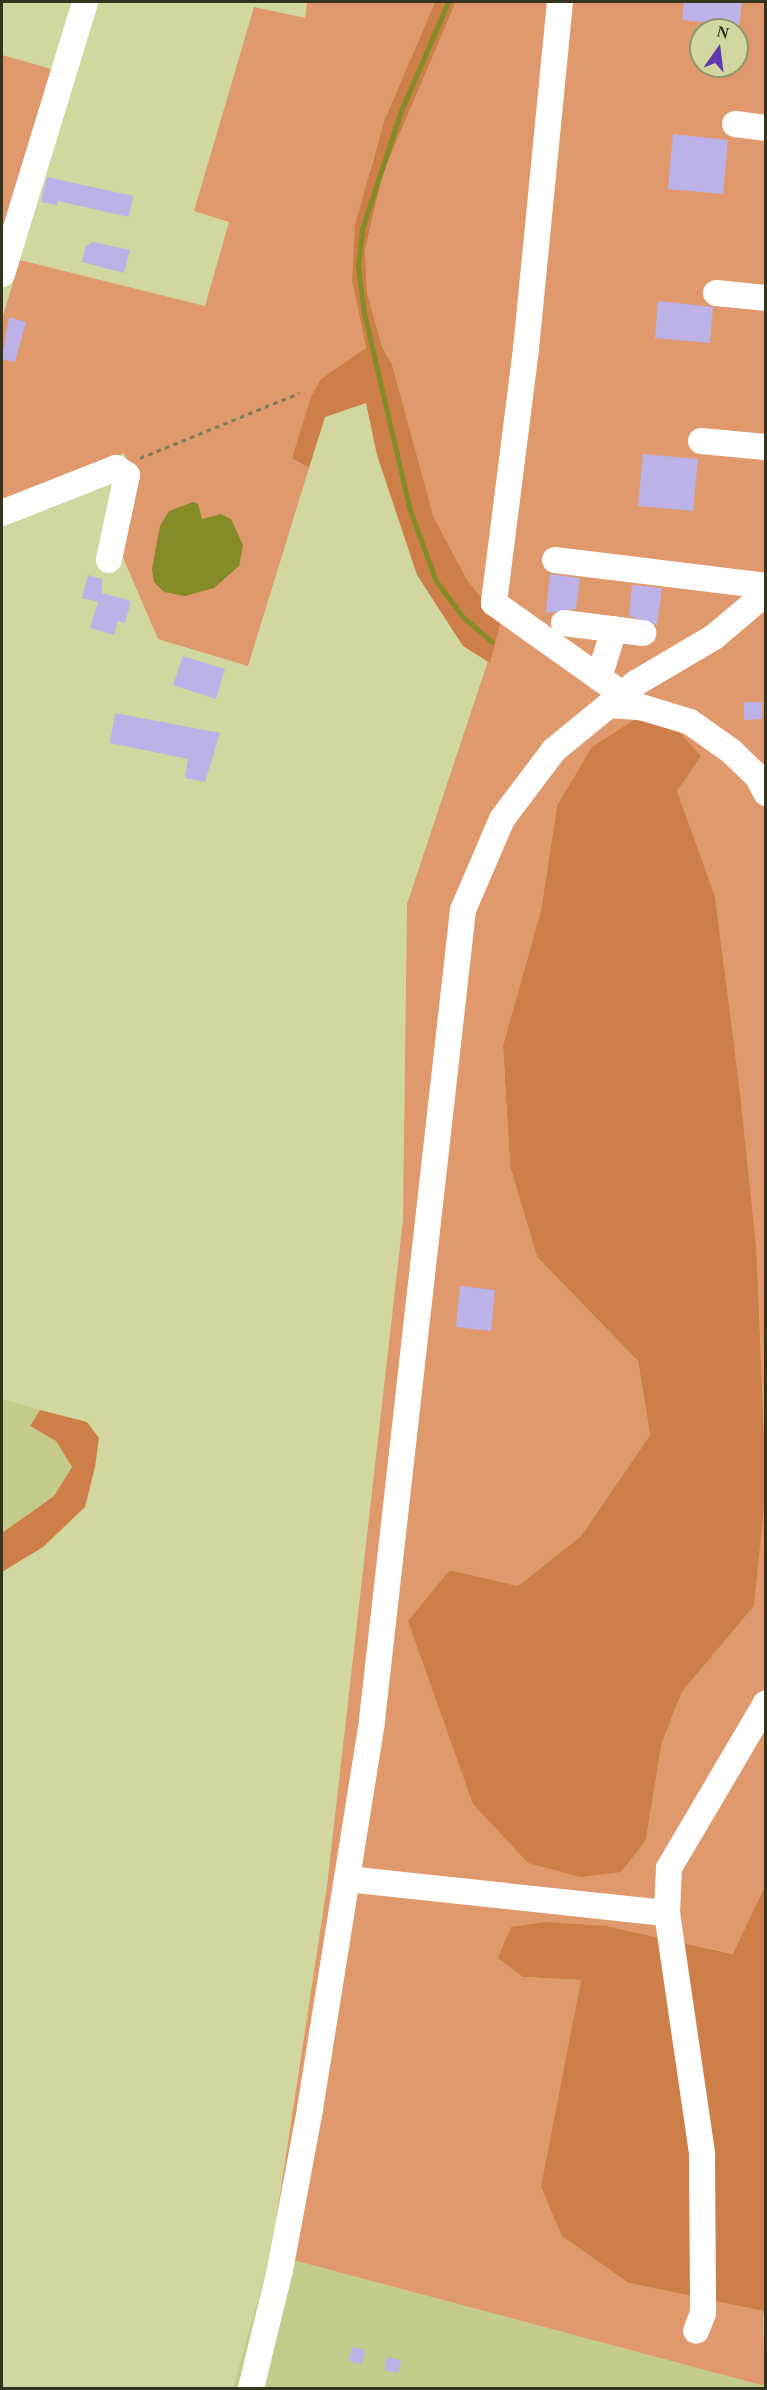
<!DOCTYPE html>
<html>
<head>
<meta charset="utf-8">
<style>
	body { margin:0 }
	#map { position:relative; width:767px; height:2390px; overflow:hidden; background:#d1d79e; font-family:Georgia,serif }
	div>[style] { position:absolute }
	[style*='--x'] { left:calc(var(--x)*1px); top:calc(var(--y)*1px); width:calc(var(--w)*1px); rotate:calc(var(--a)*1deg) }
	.built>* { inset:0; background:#c4cb8b }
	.green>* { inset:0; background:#df996d }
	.forest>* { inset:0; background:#ce7f49 }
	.water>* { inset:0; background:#858b27 }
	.stream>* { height:5px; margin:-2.5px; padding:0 2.5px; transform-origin:2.5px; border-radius:2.5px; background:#858b27 }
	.building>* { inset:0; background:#bcb2e7 }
	.path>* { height:3px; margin-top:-1.5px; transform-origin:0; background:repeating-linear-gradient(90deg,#7b7f59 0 4.5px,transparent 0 9px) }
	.minor>* { height:26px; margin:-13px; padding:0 13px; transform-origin:13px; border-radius:13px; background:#fff }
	span { translate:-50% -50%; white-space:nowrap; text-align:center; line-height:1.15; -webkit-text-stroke:4.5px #d1d79e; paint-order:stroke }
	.frame { position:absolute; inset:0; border:3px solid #32341e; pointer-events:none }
	.north { position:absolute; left:689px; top:18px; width:60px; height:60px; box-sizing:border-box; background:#d1d79e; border:2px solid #91966b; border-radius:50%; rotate:14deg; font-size:16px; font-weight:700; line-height:24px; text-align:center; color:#32341e }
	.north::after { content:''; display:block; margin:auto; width:21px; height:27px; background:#6038b0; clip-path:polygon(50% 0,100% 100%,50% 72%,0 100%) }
</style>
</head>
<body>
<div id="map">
	<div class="built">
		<div style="clip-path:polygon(2px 1399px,40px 1410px,30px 1426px,56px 1441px,72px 1467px,54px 1496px,2px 1533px)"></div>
		<div style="clip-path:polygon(271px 2254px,766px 2386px,765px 2388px,233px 2388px)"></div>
	</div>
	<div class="green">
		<div style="clip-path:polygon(307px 2px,435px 2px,384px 121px,370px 170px,352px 281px,366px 348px,292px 457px,309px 468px,248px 666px,158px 639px,122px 555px,134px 475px,124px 453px,66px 483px,2px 505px,2px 319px,20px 260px,205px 306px,229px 222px,194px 211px,254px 7px,305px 18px)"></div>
		<div style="clip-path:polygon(evenodd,456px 2px,765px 2px,765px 1451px,757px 1256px,690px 829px,677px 791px,557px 806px,541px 910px,503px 1047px,510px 1166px,537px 1257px,638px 1361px,650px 1435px,581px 1536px,518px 1586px,450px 1570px,646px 1840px,662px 1742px,682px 1692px,754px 1606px,765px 1487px,765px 1886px,734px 1954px,607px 1926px,523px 1977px,581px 1980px,566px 2064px,629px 2283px,763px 2311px,765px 2386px,271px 2254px,327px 1886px,403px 1220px,407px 904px,501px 622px,468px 581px,434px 518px,392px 364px,382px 347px,367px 292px,365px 250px,383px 173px,456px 2px,701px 30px,737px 30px,737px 66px,701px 66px,701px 30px)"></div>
		<div style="clip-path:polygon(2px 55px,55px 70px,2px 240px)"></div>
	</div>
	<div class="forest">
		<div style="clip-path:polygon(435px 2px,456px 2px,383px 173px,365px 250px,367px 292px,382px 347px,392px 364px,434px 518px,468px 581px,501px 622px,490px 663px,463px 646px,417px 575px,377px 455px,366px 403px,325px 417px,309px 468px,292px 458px,311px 397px,321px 379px,366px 348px,352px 281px,355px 225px,384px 121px)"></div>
		<div style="clip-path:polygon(634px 720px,673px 725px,701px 756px,677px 791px,715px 897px,740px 1094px,757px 1256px,766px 1487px,754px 1606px,682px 1692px,662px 1742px,646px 1840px,621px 1872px,581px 1877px,528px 1863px,473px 1804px,408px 1621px,450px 1570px,518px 1586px,581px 1536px,650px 1435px,638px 1361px,537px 1257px,510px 1166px,503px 1046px,541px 910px,557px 806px,592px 747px)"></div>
		<div style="clip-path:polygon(40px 1410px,87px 1422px,99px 1438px,95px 1467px,85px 1507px,43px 1547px,2px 1572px,2px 1533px,54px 1496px,72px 1467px,56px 1441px,30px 1426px)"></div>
		<div style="clip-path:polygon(765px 1886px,765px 2325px,763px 2311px,629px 2283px,562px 2236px,541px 2187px,581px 1980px,523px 1977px,498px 1958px,511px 1927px,546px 1922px,607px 1926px,733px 1954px)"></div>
	</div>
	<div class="water">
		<div style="clip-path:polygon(193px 502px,198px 504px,202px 519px,221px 514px,231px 519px,243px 545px,239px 566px,214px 588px,185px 596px,164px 592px,154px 582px,152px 569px,160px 526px,169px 511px)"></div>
	</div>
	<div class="stream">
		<div style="--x:448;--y:2;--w:119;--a:113.3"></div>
		<div style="--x:401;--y:111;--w:124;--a:108.3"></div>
		<div style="--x:362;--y:229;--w:37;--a:96"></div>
		<div style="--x:358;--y:266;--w:47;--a:82.7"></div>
		<div style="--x:364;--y:313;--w:202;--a:76.9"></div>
		<div style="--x:410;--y:510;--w:76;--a:69.9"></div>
		<div style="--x:436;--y:581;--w:45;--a:53.1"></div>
		<div style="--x:463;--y:617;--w:38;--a:41"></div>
	</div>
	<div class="building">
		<div style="clip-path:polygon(684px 2px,742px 2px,739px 26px,682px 20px)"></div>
		<div style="clip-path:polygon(673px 134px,728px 140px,723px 194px,668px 189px)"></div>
		<div style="clip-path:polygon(47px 177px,133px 196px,129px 217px,58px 201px,57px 205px,41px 202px)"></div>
		<div style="clip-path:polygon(93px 242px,130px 250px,124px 273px,82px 262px,86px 246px)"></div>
		<div style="clip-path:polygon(658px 301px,713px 307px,710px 343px,655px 338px)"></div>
		<div style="clip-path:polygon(9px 317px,26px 322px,15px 362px,2px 359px)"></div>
		<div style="clip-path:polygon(643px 454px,698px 459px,693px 511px,638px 506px)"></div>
		<div style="clip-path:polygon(550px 574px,580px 578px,576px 609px,546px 613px)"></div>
		<div style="clip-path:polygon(88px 575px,102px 579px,102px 593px,131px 601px,125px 623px,118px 621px,114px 635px,90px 628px,98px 602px,82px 598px)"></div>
		<div style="clip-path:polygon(632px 585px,662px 588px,657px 625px,629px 616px)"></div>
		<div style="clip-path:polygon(183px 656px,225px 669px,216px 699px,173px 685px)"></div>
		<div style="clip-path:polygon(744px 702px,762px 702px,762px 719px,744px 720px)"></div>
		<div style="clip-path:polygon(115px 713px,220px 733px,205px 782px,185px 778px,188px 759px,110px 743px)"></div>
		<div style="clip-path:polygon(460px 1286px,495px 1290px,491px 1331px,456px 1327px)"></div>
		<div style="clip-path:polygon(352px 2347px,365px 2350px,362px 2364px,349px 2361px)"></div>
		<div style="clip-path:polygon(387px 2357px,401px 2360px,398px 2373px,384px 2370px)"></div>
	</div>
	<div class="path">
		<div style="--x:140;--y:458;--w:172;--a:-22.2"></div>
	</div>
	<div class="minor">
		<div style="--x:560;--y:2;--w:349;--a:95.6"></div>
		<div style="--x:526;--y:349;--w:256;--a:97.2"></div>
		<div style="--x:494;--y:603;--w:157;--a:35.4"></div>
		<div style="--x:735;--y:124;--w:31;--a:7"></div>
		<div style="--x:2;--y:274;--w:284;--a:-73"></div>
		<div style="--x:716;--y:293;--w:50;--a:5.7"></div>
		<div style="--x:701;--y:441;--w:65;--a:5.3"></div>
		<div style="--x:2;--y:513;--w:123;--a:-21.5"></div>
		<div style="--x:116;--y:468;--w:13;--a:32"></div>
		<div style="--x:127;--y:475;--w:87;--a:102"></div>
		<div style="--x:555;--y:560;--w:213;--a:7"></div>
		<div style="--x:564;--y:623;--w:80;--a:7.2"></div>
		<div style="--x:599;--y:678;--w:51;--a:-73"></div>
		<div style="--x:609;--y:705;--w:32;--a:4"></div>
		<div style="--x:641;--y:707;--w:51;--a:17"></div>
		<div style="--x:690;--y:722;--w:50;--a:35.3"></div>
		<div style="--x:731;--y:751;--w:37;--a:44"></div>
		<div style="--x:758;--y:777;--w:18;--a:63"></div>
		<div style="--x:347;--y:1879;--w:322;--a:6.1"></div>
		<div style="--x:667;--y:1913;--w:45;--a:-87.5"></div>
		<div style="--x:669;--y:1868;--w:191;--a:-59.5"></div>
		<div style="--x:667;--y:1913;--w:244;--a:81.7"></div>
		<div style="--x:702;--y:2154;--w:159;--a:89.6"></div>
		<div style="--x:703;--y:2313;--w:19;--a:111"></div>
		<div style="--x:251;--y:2388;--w:122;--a:-76.2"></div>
		<div style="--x:280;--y:2270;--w:164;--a:-79.4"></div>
		<div style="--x:310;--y:2109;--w:394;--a:-80.9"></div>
		<div style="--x:372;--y:1720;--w:815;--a:-83.59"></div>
		<div style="--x:463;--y:910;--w:99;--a:-66.8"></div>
		<div style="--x:502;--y:819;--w:86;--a:-53"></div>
		<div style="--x:554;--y:750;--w:106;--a:-39.3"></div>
		<div style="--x:636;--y:683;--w:91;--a:-30.5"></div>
		<div style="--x:714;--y:637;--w:68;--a:-40.2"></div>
	</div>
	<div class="frame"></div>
	<div class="north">N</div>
</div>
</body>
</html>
